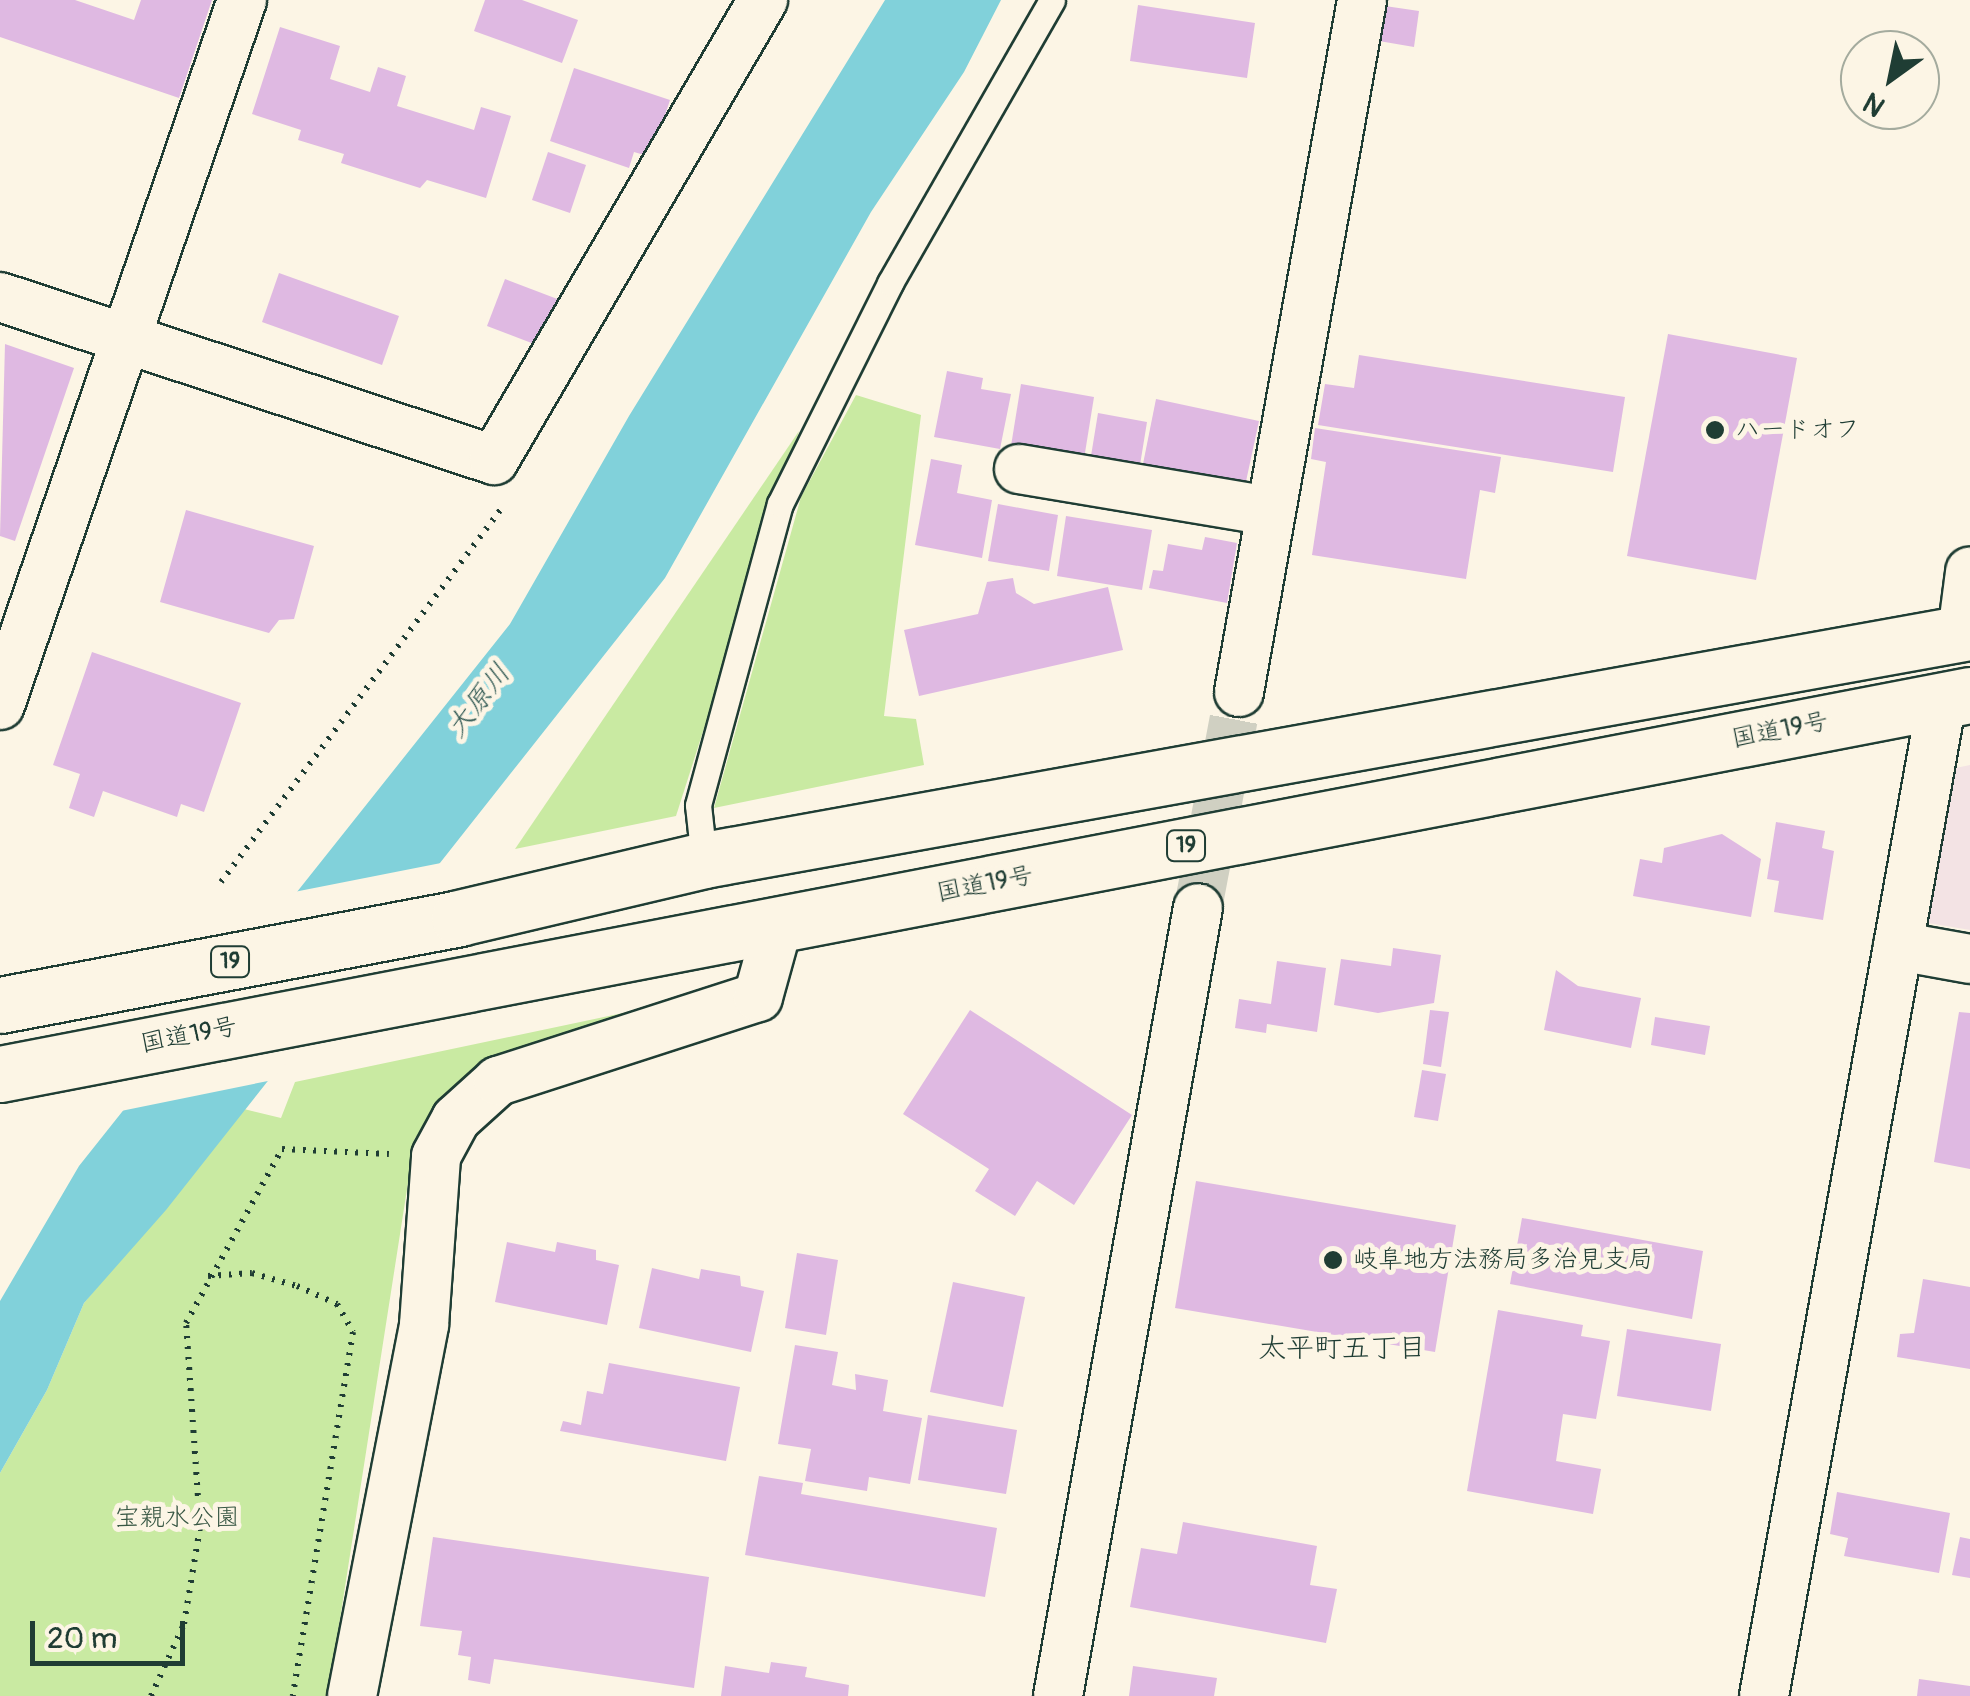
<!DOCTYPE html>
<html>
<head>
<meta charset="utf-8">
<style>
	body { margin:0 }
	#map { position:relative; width:1970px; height:1696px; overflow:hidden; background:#fcf5e5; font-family:Pangolin,"Klee One",sans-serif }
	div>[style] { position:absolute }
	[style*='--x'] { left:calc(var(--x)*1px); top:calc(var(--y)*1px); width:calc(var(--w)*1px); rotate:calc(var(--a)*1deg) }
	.built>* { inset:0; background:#f3e3e4 }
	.green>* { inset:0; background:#c9eaa2 }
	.water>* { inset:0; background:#81d1da }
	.pier>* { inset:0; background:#fcf5e5 }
	.building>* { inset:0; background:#dfb9e2 }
	.street-tunnel>* { height:48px; margin-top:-24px; transform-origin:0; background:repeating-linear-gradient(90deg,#d0d0c2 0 48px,transparent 0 72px) }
	.path>* { height:6px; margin-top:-3px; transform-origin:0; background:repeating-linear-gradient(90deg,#1f3d34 0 2.5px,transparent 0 10.5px) }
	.roads { filter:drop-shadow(2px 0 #1f3d34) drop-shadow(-2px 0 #1f3d34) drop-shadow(0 2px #1f3d34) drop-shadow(0 -2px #1f3d34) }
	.lane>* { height:25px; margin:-12.5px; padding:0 12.5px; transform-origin:12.5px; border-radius:12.5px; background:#fcf5e5 }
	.street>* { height:48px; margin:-24px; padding:0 24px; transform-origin:24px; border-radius:24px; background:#fcf5e5 }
	.highway>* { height:55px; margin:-27.5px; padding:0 27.5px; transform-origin:27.5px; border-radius:27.5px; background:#fcf5e5 }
	.dots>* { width:28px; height:28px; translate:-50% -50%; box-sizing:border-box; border:5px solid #fcf5e5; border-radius:50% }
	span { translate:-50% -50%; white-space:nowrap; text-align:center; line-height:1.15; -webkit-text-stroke:10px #fcf5e5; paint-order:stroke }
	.shield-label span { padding:2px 8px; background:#fcf5e5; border:2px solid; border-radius:8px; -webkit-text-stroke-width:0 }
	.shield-label { font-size:22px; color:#1f3d34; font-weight:700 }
	.poi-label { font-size:25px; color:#1f3d34 }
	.left { translate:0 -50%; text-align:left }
	.street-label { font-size:25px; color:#1f3d34 }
	.park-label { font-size:25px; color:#385744 }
	.water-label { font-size:28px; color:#335b55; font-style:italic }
	.neighbourhood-label { font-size:28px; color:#1f3d34 }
	.north { position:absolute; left:1840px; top:30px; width:100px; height:100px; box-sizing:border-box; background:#fcf5e5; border:2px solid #a4ab9e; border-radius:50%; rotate:213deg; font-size:28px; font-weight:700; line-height:40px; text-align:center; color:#1f3d34 }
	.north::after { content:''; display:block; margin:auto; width:35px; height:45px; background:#1f3d34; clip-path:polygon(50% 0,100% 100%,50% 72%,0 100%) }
	.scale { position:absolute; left:30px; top:1621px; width:155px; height:45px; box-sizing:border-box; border:5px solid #1f3d34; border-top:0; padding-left:12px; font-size:30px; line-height:35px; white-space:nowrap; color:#1f3d34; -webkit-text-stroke:8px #fcf5e5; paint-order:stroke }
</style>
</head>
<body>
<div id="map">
	<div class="built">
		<div style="clip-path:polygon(1970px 765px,1970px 930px,1928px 923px,1951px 769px)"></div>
	</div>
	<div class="green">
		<div style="clip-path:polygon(856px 395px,921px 415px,884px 716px,916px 719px,924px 765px,714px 808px,801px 497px)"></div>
		<div style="clip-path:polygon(799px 431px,676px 816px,515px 849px)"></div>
		<div style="clip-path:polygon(718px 993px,460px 1084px,415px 1138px,328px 1696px,0 1696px,0 1473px,47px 1390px,84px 1303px,244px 1109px,281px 1118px,295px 1082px)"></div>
	</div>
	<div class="water">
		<div style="clip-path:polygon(885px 0,1001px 0,964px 72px,871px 212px,665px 578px,166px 1210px,84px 1303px,47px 1390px,0 1473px,0 1301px,79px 1166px,510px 624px,629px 416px)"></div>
	</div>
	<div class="pier">
		<div style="clip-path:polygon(441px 863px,273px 1080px,116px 1112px,294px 892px)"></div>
	</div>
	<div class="building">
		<div style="clip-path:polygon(0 0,75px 0,134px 20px,141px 0,212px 0,179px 98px,0 37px)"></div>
		<div style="clip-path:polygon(485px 0,522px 0,578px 20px,562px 63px,474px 31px)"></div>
		<div style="clip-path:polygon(1138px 5px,1255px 23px,1247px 78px,1130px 61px)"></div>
		<div style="clip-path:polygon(1385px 6px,1419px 11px,1414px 47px,1379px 41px)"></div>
		<div style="clip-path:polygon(280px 27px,340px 46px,330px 79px,370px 92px,378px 67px,406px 76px,397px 106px,474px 130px,481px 107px,511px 116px,486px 198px,427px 180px,420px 188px,341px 163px,344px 154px,298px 140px,301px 130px,252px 114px)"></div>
		<div style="clip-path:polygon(574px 68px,670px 100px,651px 157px,634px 152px,629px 168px,550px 141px)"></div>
		<div style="clip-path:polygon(548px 152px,586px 165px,570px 213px,532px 200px)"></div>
		<div style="clip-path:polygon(279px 273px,399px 316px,382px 365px,262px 322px)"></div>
		<div style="clip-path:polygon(505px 279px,560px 300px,542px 347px,487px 326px)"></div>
		<div style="clip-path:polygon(1668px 334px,1797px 358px,1756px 580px,1627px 556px)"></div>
		<div style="clip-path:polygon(5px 344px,74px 368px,15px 541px,0 536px)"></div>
		<div style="clip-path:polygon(1359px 355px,1625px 397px,1613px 472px,1318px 425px,1325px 384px,1354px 388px)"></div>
		<div style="clip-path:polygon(947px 371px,983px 378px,981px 389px,1011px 394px,1000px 449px,934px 437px)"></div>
		<div style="clip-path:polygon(1021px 384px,1094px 397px,1084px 459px,1011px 446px)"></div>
		<div style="clip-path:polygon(1156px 399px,1259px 421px,1245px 486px,1143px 464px)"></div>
		<div style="clip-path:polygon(1098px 413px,1147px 422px,1140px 465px,1091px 456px)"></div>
		<div style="clip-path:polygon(1315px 428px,1501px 457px,1495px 493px,1480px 490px,1466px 579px,1312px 555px,1326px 462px,1311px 459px)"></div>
		<div style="clip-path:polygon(931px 459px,962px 465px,957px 493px,992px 500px,982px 558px,915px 545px)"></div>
		<div style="clip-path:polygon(998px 504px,1058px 515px,1049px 571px,988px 561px)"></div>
		<div style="clip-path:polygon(186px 510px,314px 546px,294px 619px,279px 620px,269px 633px,160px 602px)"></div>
		<div style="clip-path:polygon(1066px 516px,1152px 530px,1142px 590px,1057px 576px)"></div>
		<div style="clip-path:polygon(1205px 537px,1237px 543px,1227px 603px,1149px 588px,1153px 570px,1163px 571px,1168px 544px,1202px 550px)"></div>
		<div style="clip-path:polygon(1013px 578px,1016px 593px,1034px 604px,1108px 587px,1123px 650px,919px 696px,904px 630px,978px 614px,987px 582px)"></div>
		<div style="clip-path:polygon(92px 652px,241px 703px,204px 812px,181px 804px,177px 817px,103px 791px,94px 817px,69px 808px,80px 774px,53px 765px)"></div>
		<div style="clip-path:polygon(1776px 822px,1825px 831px,1822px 848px,1834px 851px,1823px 920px,1774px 912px,1779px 881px,1767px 879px)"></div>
		<div style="clip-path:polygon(1722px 834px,1761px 859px,1751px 917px,1633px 896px,1640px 859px,1662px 863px,1664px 848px)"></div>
		<div style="clip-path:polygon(1393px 948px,1441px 955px,1434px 1003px,1378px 1013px,1334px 1005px,1341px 959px,1391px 966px)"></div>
		<div style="clip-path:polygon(1277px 961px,1326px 968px,1317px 1032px,1267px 1024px,1266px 1033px,1235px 1028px,1239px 999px,1271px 1004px)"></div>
		<div style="clip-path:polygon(1556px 970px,1578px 986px,1641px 998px,1631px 1048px,1544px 1030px)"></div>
		<div style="clip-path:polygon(970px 1010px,1132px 1115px,1074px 1205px,1037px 1181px,1015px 1216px,975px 1191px,989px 1169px,903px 1114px)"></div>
		<div style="clip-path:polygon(1430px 1010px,1449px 1012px,1441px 1067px,1423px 1064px)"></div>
		<div style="clip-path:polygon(1959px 1012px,1970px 1013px,1970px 1169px,1934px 1162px)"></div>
		<div style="clip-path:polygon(1655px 1017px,1710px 1026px,1705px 1055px,1651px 1045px)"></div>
		<div style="clip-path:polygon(1422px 1070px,1446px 1074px,1438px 1121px,1414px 1117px)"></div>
		<div style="clip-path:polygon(1196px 1181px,1456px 1225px,1435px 1352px,1175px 1308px)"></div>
		<div style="clip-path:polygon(1522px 1218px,1703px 1251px,1692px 1319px,1510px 1284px)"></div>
		<div style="clip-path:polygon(507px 1242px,555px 1252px,557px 1242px,596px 1250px,596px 1260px,619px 1265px,607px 1325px,495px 1302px)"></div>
		<div style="clip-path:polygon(797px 1253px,838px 1260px,826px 1335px,785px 1328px)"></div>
		<div style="clip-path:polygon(652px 1268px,699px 1279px,701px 1269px,740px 1276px,741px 1286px,764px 1291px,751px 1352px,639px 1328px)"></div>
		<div style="clip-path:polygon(1923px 1279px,1970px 1287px,1970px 1369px,1897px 1357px,1900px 1334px,1914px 1333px)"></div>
		<div style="clip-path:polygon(953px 1282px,1025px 1297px,1003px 1407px,930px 1392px)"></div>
		<div style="clip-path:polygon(1498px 1310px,1583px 1325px,1581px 1336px,1610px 1341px,1596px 1419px,1563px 1414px,1556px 1461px,1601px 1469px,1593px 1514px,1467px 1491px)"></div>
		<div style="clip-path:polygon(1627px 1329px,1721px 1344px,1711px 1411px,1617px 1396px)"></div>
		<div style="clip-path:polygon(795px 1345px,838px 1352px,832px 1385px,856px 1390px,855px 1374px,888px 1380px,883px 1411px,922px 1418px,910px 1484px,869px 1477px,867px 1491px,805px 1481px,811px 1449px,778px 1444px)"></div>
		<div style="clip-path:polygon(609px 1363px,740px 1387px,726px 1461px,560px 1431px,563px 1421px,581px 1425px,587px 1391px,603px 1394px)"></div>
		<div style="clip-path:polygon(928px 1415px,1017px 1430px,1006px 1494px,918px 1480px)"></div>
		<div style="clip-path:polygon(759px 1476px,803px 1483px,801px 1494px,997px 1528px,985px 1597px,745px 1555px)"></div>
		<div style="clip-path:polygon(1837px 1492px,1950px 1513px,1939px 1573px,1844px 1556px,1848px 1538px,1830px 1534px)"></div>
		<div style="clip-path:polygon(1183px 1522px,1317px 1546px,1310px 1585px,1337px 1589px,1326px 1643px,1130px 1607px,1141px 1548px,1177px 1554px)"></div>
		<div style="clip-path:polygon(433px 1537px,709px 1577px,694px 1688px,494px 1659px,490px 1684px,468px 1680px,471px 1657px,458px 1655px,462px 1631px,420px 1626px)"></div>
		<div style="clip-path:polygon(1960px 1537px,1970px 1539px,1970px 1578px,1952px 1575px)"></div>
		<div style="clip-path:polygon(771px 1662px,807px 1667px,805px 1677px,849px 1685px,848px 1696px,721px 1696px,725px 1666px,769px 1673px)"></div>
		<div style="clip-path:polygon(1133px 1666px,1217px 1678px,1214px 1696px,1129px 1696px)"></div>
		<div style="clip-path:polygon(1919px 1679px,1970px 1686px,1970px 1696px,1917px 1696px)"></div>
	</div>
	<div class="street-tunnel">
		<div style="--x:1198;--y:908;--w:220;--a:-79.3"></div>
	</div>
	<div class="path">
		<div style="--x:221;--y:882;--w:469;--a:-53.1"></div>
		<div style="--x:208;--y:1276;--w:44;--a:-3.9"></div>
		<div style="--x:252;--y:1273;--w:47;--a:16.1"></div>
		<div style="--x:297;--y:1286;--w:44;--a:24.2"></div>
		<div style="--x:337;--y:1304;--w:32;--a:60"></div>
		<div style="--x:353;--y:1332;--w:369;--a:99.4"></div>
		<div style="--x:151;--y:1696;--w:79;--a:-65.4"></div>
		<div style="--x:184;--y:1624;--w:98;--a:-80.6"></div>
		<div style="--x:200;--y:1527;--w:204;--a:-93.9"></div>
		<div style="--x:186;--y:1323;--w:199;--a:-61.1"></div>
		<div style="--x:282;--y:1149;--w:107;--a:2.7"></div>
	</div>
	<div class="roads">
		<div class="lane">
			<div style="--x:704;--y:860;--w:55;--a:-96.2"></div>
			<div style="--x:698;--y:805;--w:312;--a:-74.8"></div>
			<div style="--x:780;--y:504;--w:247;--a:-63.5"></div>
			<div style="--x:890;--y:283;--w:326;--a:-60.2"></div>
		</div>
		<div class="street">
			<div style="--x:0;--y:297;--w:520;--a:18.26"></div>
			<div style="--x:494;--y:460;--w:533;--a:-59.68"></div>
			<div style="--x:1019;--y:469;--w:255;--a:9.5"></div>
			<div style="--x:1962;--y:634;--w:63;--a:-82.6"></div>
			<div style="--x:1239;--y:692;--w:703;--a:-79.92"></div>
			<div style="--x:0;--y:705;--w:745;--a:-71.05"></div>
			<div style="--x:1898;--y:946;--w:73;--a:10.2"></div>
			<div style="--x:352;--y:1696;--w:378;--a:-79"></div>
			<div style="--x:424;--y:1325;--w:169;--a:-85.9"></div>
			<div style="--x:436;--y:1156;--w:42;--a:-61.6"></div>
			<div style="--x:456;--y:1119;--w:57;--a:-42.1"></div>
			<div style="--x:498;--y:1081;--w:273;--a:-17.9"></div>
			<div style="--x:758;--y:997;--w:75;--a:-74.5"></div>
			<div style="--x:1058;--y:1696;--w:800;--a:-79.93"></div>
			<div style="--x:1764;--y:1696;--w:1012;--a:-79.87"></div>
		</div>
		<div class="highway">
			<div style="--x:0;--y:1005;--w:467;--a:-10.7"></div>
			<div style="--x:459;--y:918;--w:252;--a:-13.3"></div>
			<div style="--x:704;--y:860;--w:1286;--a:-10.21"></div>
			<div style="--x:0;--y:1074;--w:2006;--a:-10.89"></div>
		</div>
	</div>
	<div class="dots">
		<div style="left:1715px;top:430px;background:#1f3d34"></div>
		<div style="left:1333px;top:1260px;background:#1f3d34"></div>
	</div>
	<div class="shield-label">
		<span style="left:1186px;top:846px">19</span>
		<span style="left:230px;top:962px">19</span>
	</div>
	<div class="poi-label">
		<span class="left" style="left:1735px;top:430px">ハードオフ</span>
		<span class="left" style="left:1353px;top:1260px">岐阜地方法務局多治見支局</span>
	</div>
	<div class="street-label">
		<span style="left:1780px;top:731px;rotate:-11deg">国道19号</span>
		<span style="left:985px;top:885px;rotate:-11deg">国道19号</span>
		<span style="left:189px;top:1036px;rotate:-11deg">国道19号</span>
	</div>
	<div class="park-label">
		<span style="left:177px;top:1518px">宝親水公園</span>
	</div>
	<div class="water-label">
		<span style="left:479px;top:701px;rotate:-52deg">大原川</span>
	</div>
	<div class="neighbourhood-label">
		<span style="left:1342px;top:1349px">太平町五丁目</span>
	</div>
	<div class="north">N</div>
	<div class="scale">20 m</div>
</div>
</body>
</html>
